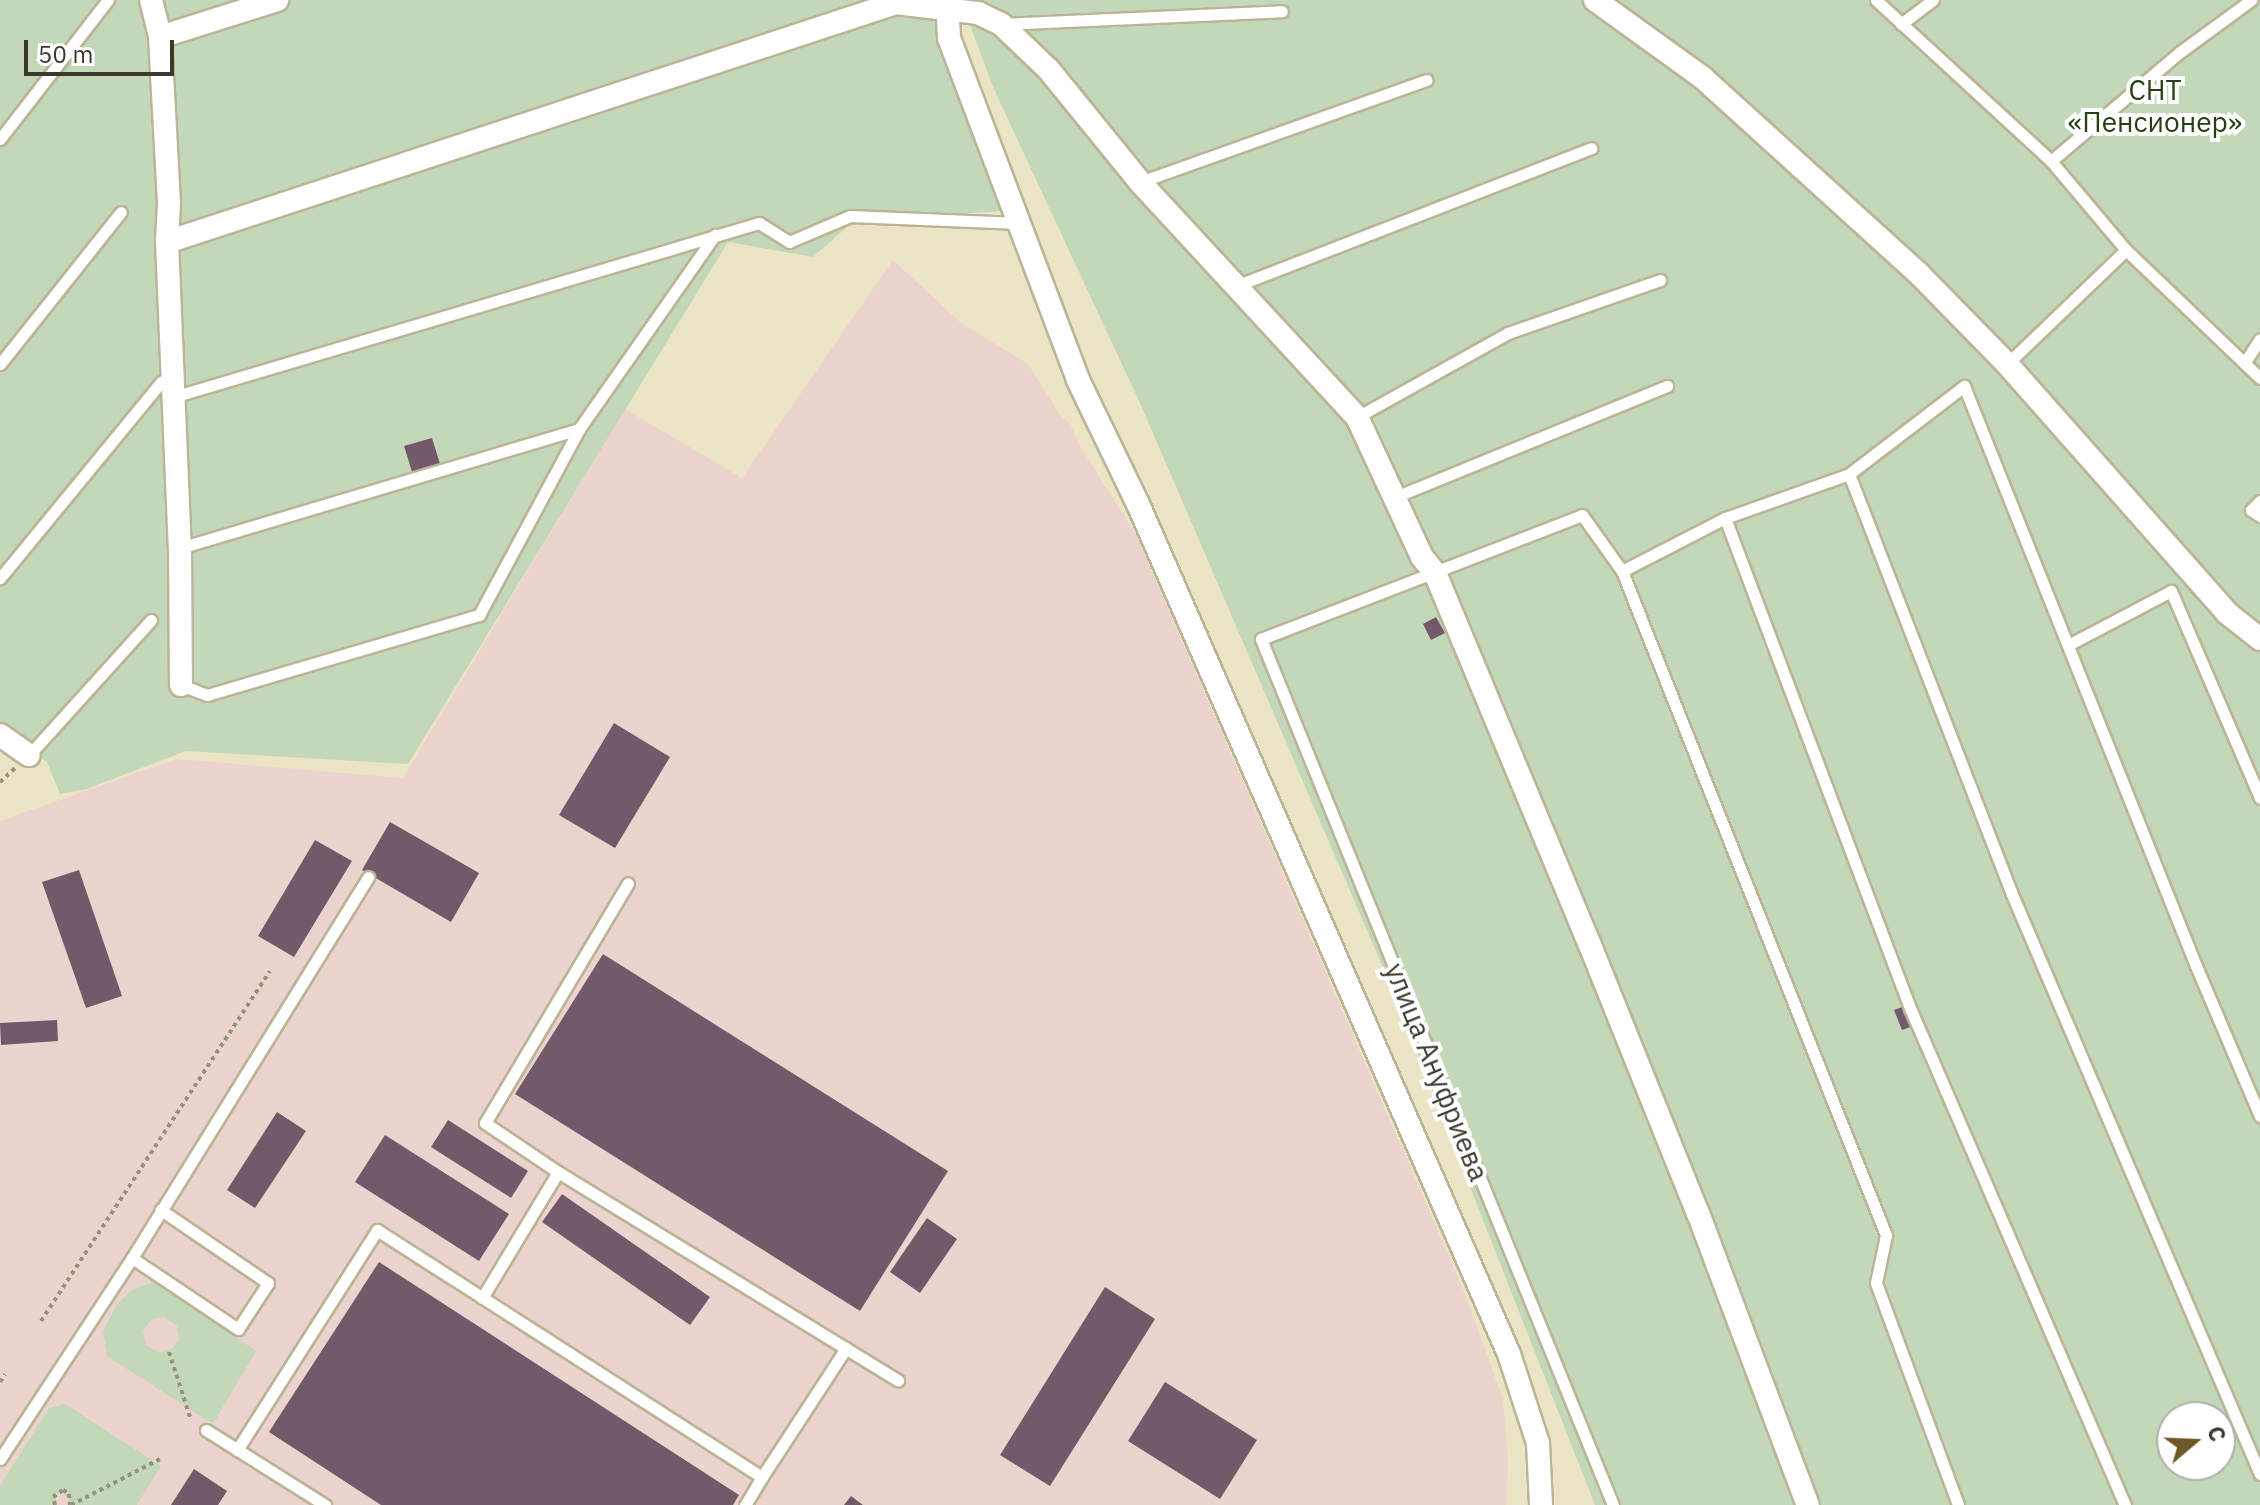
<!DOCTYPE html>
<html>
<head>
<meta charset="utf-8">
<style>
	body { margin:0 }
	#map { position:relative; width:2260px; height:1505px; overflow:hidden; background:#ebe4c5; font-family:"IBM Plex Sans",sans-serif }
	div>[style] { position:absolute }
	[style*='--x'] { left:calc(var(--x)*1px); top:calc(var(--y)*1px); width:calc(var(--w)*1px); rotate:calc(var(--a)*1deg) }
	.industrial>* { inset:0; background:#edd3cd }
	.green>* { inset:0; background:#c2d8b9 }
	.building>* { inset:0; background:#735a6b }
	.path>* { height:4px; margin-top:-2px; transform-origin:0; background:repeating-linear-gradient(90deg,#97927c 0 4px,transparent 0 8px) }
	.roads { filter:drop-shadow(2px 0 #bbb496) drop-shadow(-2px 0 #bbb496) drop-shadow(0 2px #bbb496) drop-shadow(0 -2px #bbb496) }
	.service>* { height:11px; margin:-5.5px; padding:0 5.5px; transform-origin:5.5px; border-radius:5.5px; background:#fff }
	.minor>* { height:22px; margin:-11px; padding:0 11px; transform-origin:11px; border-radius:11px; background:#fff }
	span { translate:-50% -50%; white-space:nowrap; text-align:center; line-height:1.15; -webkit-text-stroke:8px #fff; paint-order:stroke }
	.park-label { font-size:28px; color:#244113 }
	.street-label { font-size:28px; color:#3c392c }
	.north { position:absolute; left:2156px; top:1401px; width:80px; height:80px; box-sizing:border-box; background:#fff; border:2px solid #b1b0ab; border-radius:50%; rotate:71deg; font-size:22px; font-weight:700; line-height:32px; text-align:center; color:#3c392c }
	.north::after { content:''; display:block; margin:auto; width:28px; height:36px; background:#6f5828; clip-path:polygon(50% 0,100% 100%,50% 72%,0 100%) }
	.scale { position:absolute; left:24px; top:40px; width:150px; height:36px; box-sizing:border-box; border:4px solid #3c392c; border-top:0; padding-left:10px; font-size:24px; line-height:28px; white-space:nowrap; color:#3c392c; -webkit-text-stroke:6px #fff; paint-order:stroke }
</style>
</head>
<body>
<div id="map">
	<div class="industrial">
		<div style="clip-path:polygon(893px 260px,961px 323px,1028px 364px,1060px 415px,1071px 425px,1078px 443px,1136px 535px,1463px 1289px,1503px 1399px,1508px 1463px,1506px 1505px,0 1505px,0 821px,177px 759px,403px 778px,625px 409px,742px 478px)"></div>
	</div>
	<div class="green">
		<div style="clip-path:polygon(0 0,938px 0,1003px 211px,855px 220px,813px 257px,728px 242px,408px 764px,186px 751px,86px 789px,60px 794px,47px 762px,0 728px)"></div>
		<div style="clip-path:polygon(evenodd,961px 0,2260px 0,2260px 1505px,1595px 1505px,1391px 986px,1140px 403px,993px 87px,961px 0,2172px 1417px,2220px 1417px,2220px 1465px,2172px 1465px,2172px 1417px)"></div>
		<div style="clip-path:polygon(evenodd,155px 1282px,256px 1351px,213px 1424px,107px 1356px,103px 1331px,118px 1303px,133px 1289px,155px 1282px,165px 1317px,177px 1326px,179px 1339px,173px 1348px,160px 1353px,146px 1345px,143px 1331px,152px 1319px,165px 1317px)"></div>
		<div style="clip-path:polygon(65px 1404px,161px 1466px,137px 1505px,67px 1505px,69px 1499px,62px 1492px,56px 1496px,57px 1505px,0 1505px,0 1486px,49px 1408px)"></div>
	</div>
	<div class="building">
		<div style="clip-path:polygon(432px 438px,441px 467px,413px 475px,404px 446px)"></div>
		<div style="clip-path:polygon(1436px 617px,1445px 633px,1431px 640px,1423px 624px)"></div>
		<div style="clip-path:polygon(614px 723px,670px 757px,615px 848px,559px 815px)"></div>
		<div style="clip-path:polygon(390px 822px,479px 873px,451px 922px,362px 870px)"></div>
		<div style="clip-path:polygon(315px 840px,352px 861px,294px 957px,258px 936px)"></div>
		<div style="clip-path:polygon(79px 870px,122px 996px,86px 1008px,42px 882px)"></div>
		<div style="clip-path:polygon(603px 954px,948px 1171px,860px 1311px,515px 1094px)"></div>
		<div style="clip-path:polygon(1905px 1006px,1913px 1026px,1902px 1030px,1894px 1010px)"></div>
		<div style="clip-path:polygon(57px 1020px,58px 1041px,1px 1045px,0 1023px)"></div>
		<div style="clip-path:polygon(277px 1112px,306px 1131px,255px 1208px,227px 1190px)"></div>
		<div style="clip-path:polygon(448px 1120px,528px 1171px,511px 1198px,431px 1147px)"></div>
		<div style="clip-path:polygon(385px 1135px,509px 1214px,479px 1261px,355px 1182px)"></div>
		<div style="clip-path:polygon(562px 1194px,710px 1297px,690px 1325px,542px 1222px)"></div>
		<div style="clip-path:polygon(927px 1218px,957px 1239px,920px 1293px,890px 1272px)"></div>
		<div style="clip-path:polygon(379px 1262px,739px 1495px,733px 1505px,381px 1505px,269px 1432px)"></div>
		<div style="clip-path:polygon(1105px 1287px,1155px 1319px,1050px 1486px,1000px 1455px)"></div>
		<div style="clip-path:polygon(1165px 1382px,1257px 1440px,1220px 1499px,1128px 1441px)"></div>
		<div style="clip-path:polygon(194px 1469px,227px 1491px,218px 1505px,171px 1505px)"></div>
		<div style="clip-path:polygon(851px 1496px,863px 1505px,844px 1505px)"></div>
	</div>
	<div class="path">
		<div style="--x:0;--y:782;--w:21;--a:-43"></div>
		<div style="--x:41;--y:1321;--w:418;--a:-56.8"></div>
		<div style="--x:169;--y:1352;--w:71;--a:72.1"></div>
		<div style="--x:0;--y:1382;--w:9;--a:-58"></div>
		<div style="--x:55;--y:1505;--w:8;--a:-104"></div>
		<div style="--x:53;--y:1497;--w:12;--a:-35"></div>
		<div style="--x:63;--y:1490;--w:7;--a:34"></div>
		<div style="--x:69;--y:1494;--w:11;--a:85"></div>
		<div style="--x:71;--y:1505;--w:100;--a:-27.3"></div>
	</div>
	<div class="roads">
		<div class="service">
			<div style="--x:1876;--y:0;--w:238;--a:42.6"></div>
			<div style="--x:2051;--y:161;--w:116;--a:49.9"></div>
			<div style="--x:2126;--y:250;--w:185;--a:43.7"></div>
			<div style="--x:1001;--y:24;--w:281;--a:-2.6"></div>
			<div style="--x:1901;--y:24;--w:40;--a:-37"></div>
			<div style="--x:0;--y:139;--w:176;--a:-52.2"></div>
			<div style="--x:2051;--y:161;--w:169;--a:-40.2"></div>
			<div style="--x:2180;--y:52;--w:88;--a:-36.2"></div>
			<div style="--x:1140;--y:182;--w:304;--a:-19.6"></div>
			<div style="--x:1236;--y:286;--w:381;--a:-21.2"></div>
			<div style="--x:2245;--y:362;--w:27;--a:-57"></div>
			<div style="--x:0;--y:364;--w:194;--a:-51.5"></div>
			<div style="--x:2007;--y:364;--w:165;--a:-43.8"></div>
			<div style="--x:173;--y:397;--w:611;--a:-16.54"></div>
			<div style="--x:759;--y:223;--w:36;--a:32"></div>
			<div style="--x:789;--y:242;--w:66;--a:-23.1"></div>
			<div style="--x:850;--y:216;--w:169;--a:2.4"></div>
			<div style="--x:1357;--y:417;--w:173;--a:-29.1"></div>
			<div style="--x:1508;--y:333;--w:161;--a:-19.2"></div>
			<div style="--x:1849;--y:474;--w:448;--a:68.8"></div>
			<div style="--x:2011;--y:892;--w:633;--a:66.84"></div>
			<div style="--x:1395;--y:497;--w:294;--a:-22.2"></div>
			<div style="--x:2260;--y:501;--w:13;--a:135"></div>
			<div style="--x:2251;--y:510;--w:11;--a:34"></div>
			<div style="--x:1725;--y:518;--w:524;--a:69.32"></div>
			<div style="--x:1910;--y:1008;--w:542;--a:66.61"></div>
			<div style="--x:180;--y:548;--w:416;--a:-16.6"></div>
			<div style="--x:1622;--y:571;--w:116;--a:-27.2"></div>
			<div style="--x:1725;--y:518;--w:132;--a:-19.5"></div>
			<div style="--x:1849;--y:474;--w:145;--a:-37.4"></div>
			<div style="--x:1964;--y:386;--w:625;--a:68.2"></div>
			<div style="--x:2196;--y:966;--w:163;--a:66.9"></div>
			<div style="--x:0;--y:578;--w:254;--a:-50.6"></div>
			<div style="--x:2068;--y:645;--w:116;--a:-27.7"></div>
			<div style="--x:2171;--y:591;--w:225;--a:66.7"></div>
			<div style="--x:181;--y:685;--w:28;--a:21"></div>
			<div style="--x:207;--y:695;--w:284;--a:-16.4"></div>
			<div style="--x:479;--y:615;--w:211;--a:-61.7"></div>
			<div style="--x:579;--y:429;--w:237;--a:-55"></div>
			<div style="--x:29;--y:755;--w:182;--a:-47.9"></div>
			<div style="--x:558;--y:1172;--w:399;--a:31.5"></div>
			<div style="--x:132;--y:1258;--w:128;--a:33.8"></div>
			<div style="--x:238;--y:1329;--w:55;--a:-56.9"></div>
			<div style="--x:268;--y:1283;--w:130;--a:-145.7"></div>
			<div style="--x:482;--y:1298;--w:147;--a:-58.9"></div>
			<div style="--x:558;--y:1172;--w:88;--a:-146.1"></div>
			<div style="--x:485;--y:1123;--w:279;--a:-59.2"></div>
			<div style="--x:206;--y:1430;--w:141;--a:32.2"></div>
			<div style="--x:237;--y:1450;--w:261;--a:-57.5"></div>
			<div style="--x:377;--y:1230;--w:457;--a:32.7"></div>
			<div style="--x:762;--y:1477;--w:33;--a:121"></div>
			<div style="--x:0;--y:1459;--w:240;--a:-56.7"></div>
			<div style="--x:132;--y:1258;--w:448;--a:-58.2"></div>
			<div style="--x:762;--y:1477;--w:154;--a:-56.9"></div>
			<div style="--x:1613;--y:1505;--w:935;--a:-112.12"></div>
			<div style="--x:1261;--y:639;--w:344;--a:-21.1"></div>
			<div style="--x:1582;--y:515;--w:69;--a:54.5"></div>
			<div style="--x:1622;--y:571;--w:715;--a:68.32"></div>
			<div style="--x:1886;--y:1235;--w:49;--a:101.8"></div>
			<div style="--x:1876;--y:1283;--w:237;--a:69.7"></div>
		</div>
		<div class="minor">
			<div style="--x:151;--y:0;--w:38;--a:76"></div>
			<div style="--x:160;--y:37;--w:165;--a:86.9"></div>
			<div style="--x:169;--y:202;--w:40;--a:92.9"></div>
			<div style="--x:167;--y:242;--w:306;--a:87.6"></div>
			<div style="--x:180;--y:548;--w:137;--a:89.6"></div>
			<div style="--x:947;--y:0;--w:38;--a:87"></div>
			<div style="--x:949;--y:38;--w:366;--a:69.3"></div>
			<div style="--x:1078;--y:380;--w:138;--a:64.2"></div>
			<div style="--x:1138;--y:504;--w:927;--a:66.42"></div>
			<div style="--x:1509;--y:1354;--w:94;--a:72"></div>
			<div style="--x:1538;--y:1443;--w:62;--a:87.2"></div>
			<div style="--x:1595;--y:0;--w:133;--a:35.8"></div>
			<div style="--x:1703;--y:78;--w:292;--a:42.2"></div>
			<div style="--x:1919;--y:274;--w:126;--a:45.6"></div>
			<div style="--x:2007;--y:364;--w:332;--a:48.5"></div>
			<div style="--x:2227;--y:613;--w:42;--a:38.2"></div>
			<div style="--x:160;--y:37;--w:123;--a:-17.5"></div>
			<div style="--x:167;--y:242;--w:767;--a:-18.15"></div>
			<div style="--x:896;--y:3;--w:83;--a:7"></div>
			<div style="--x:978;--y:13;--w:25;--a:26"></div>
			<div style="--x:1001;--y:24;--w:66;--a:43.8"></div>
			<div style="--x:1049;--y:70;--w:144;--a:50.9"></div>
			<div style="--x:1140;--y:182;--w:320;--a:47.3"></div>
			<div style="--x:1357;--y:417;--w:154;--a:65.1"></div>
			<div style="--x:1422;--y:557;--w:21;--a:51"></div>
			<div style="--x:1435;--y:573;--w:403;--a:67.4"></div>
			<div style="--x:1590;--y:945;--w:289;--a:68.1"></div>
			<div style="--x:1698;--y:1213;--w:312;--a:69.4"></div>
			<div style="--x:0;--y:735;--w:35;--a:35"></div>
		</div>
	</div>
	<div class="park-label">
		<span style="left:2155px;top:106px">СНТ<br>«Пенсионер»</span>
	</div>
	<div class="street-label">
		<span style="left:1437px;top:1072px;rotate:68deg">улица Ануфриева</span>
	</div>
	<div class="north">С</div>
	<div class="scale">50 m</div>
</div>
</body>
</html>
